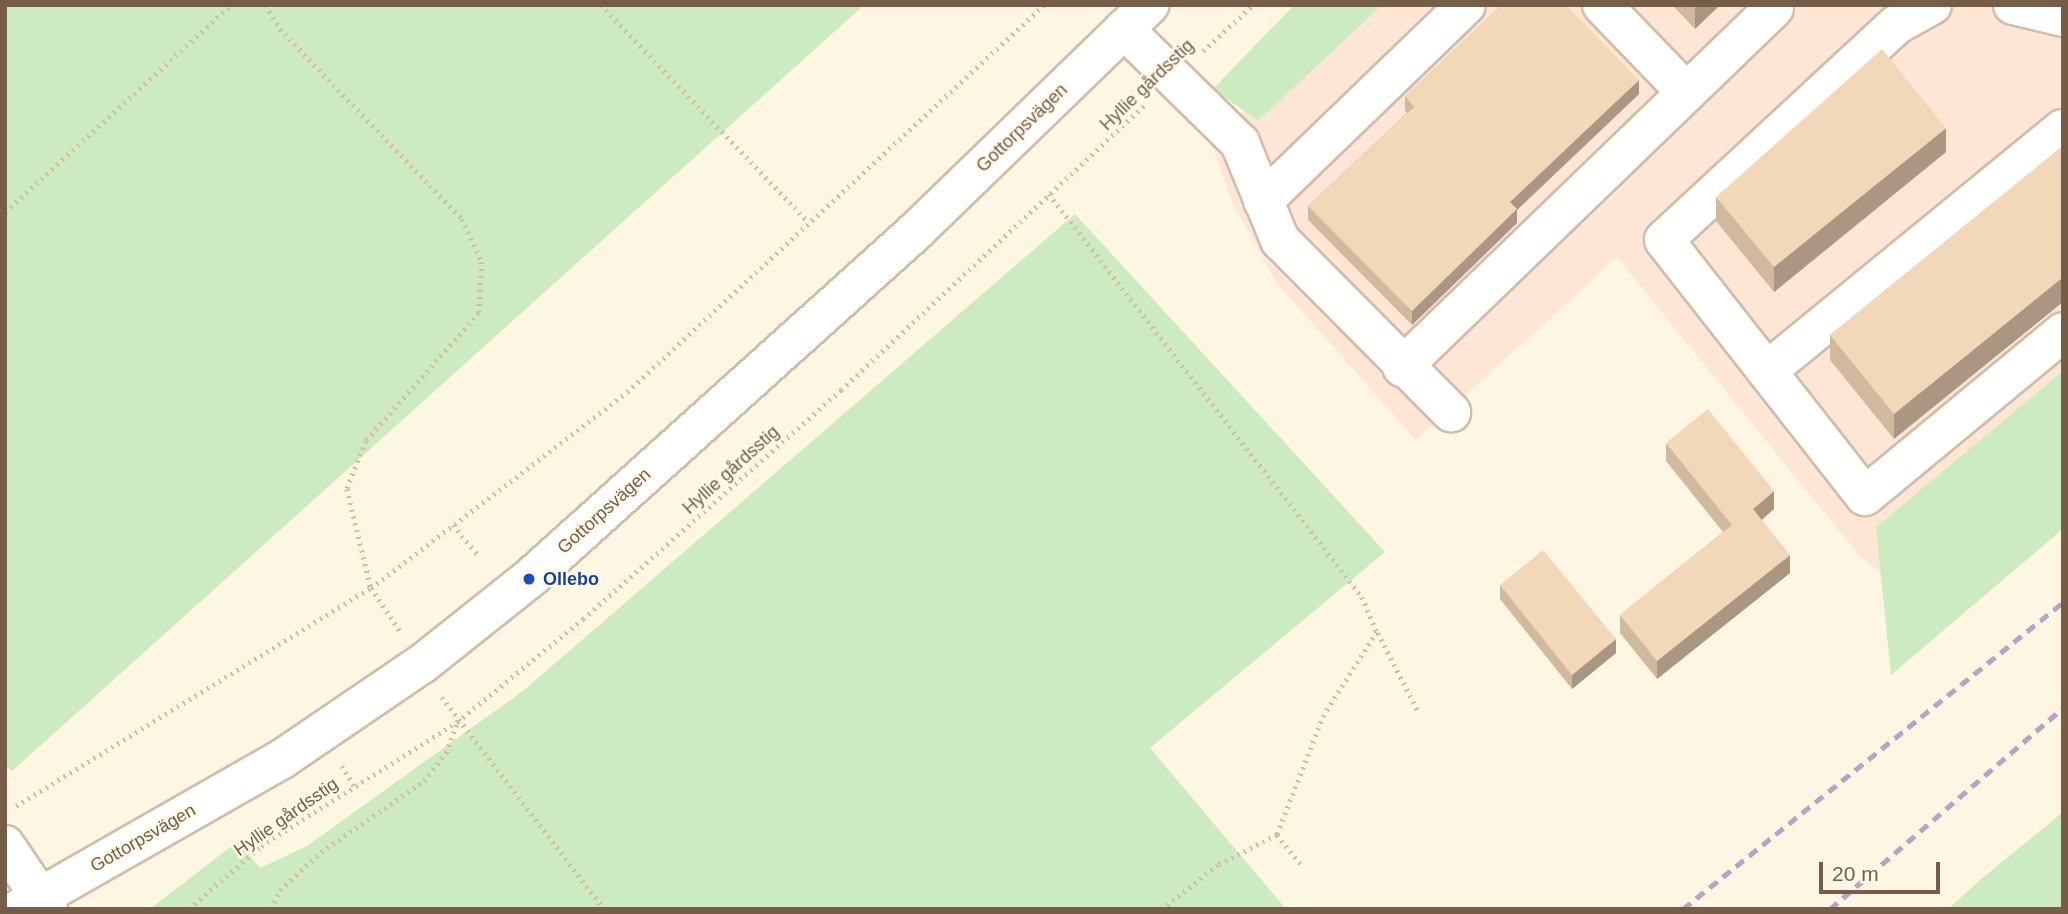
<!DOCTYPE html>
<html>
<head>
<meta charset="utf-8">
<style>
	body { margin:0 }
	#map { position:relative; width:2068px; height:914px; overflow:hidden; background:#fdf6e2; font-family:Helvetica,sans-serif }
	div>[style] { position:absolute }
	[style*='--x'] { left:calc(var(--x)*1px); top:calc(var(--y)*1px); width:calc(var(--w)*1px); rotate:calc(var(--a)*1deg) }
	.commercial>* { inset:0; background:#fee6d6 }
	.green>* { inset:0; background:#cdebc0 }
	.path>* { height:4.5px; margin-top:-2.25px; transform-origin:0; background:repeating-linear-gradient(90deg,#d8ba9c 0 2px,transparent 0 7px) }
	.roads { filter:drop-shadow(2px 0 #cfbea9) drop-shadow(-2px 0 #cfbea9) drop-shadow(0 2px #cfbea9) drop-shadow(0 -2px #cfbea9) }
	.minor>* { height:38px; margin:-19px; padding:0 19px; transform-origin:19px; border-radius:19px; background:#fff }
	.rail>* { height:5px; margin-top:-2.5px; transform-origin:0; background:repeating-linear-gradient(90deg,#b9a1c7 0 10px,transparent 0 17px) }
	.wall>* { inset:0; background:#d1b99f }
	.shaded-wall>* { inset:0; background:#aa9682 }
	.building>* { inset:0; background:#f3d7b9 }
	.dots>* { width:19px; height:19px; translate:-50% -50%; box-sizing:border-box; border:4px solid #fff9e9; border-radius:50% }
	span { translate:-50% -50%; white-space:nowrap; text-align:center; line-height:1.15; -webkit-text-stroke:5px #fff9e9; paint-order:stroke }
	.street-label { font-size:18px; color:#765d48 }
	.transit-label { font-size:18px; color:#164399; font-weight:700 }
	.left { translate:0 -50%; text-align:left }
	.frame { position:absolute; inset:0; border:7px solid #765d48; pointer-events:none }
	.scale { position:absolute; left:1819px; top:862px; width:121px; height:32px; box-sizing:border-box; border:4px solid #765d48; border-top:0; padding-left:9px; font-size:21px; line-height:24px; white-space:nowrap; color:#765d48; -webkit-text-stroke:5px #fff9e9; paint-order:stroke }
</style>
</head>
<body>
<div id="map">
	<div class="commercial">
		<div style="clip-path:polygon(1347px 5px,2063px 5px,2063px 458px,1899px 589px,1858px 554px,1617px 257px,1416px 440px,1276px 282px,1232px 201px,1212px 145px)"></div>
	</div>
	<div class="green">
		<div style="clip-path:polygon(5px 5px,864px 5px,12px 771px,5px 765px)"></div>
		<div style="clip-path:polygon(1294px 5px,1382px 5px,1258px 121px,1213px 89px)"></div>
		<div style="clip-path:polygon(1075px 214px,1385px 552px,1150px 748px,1286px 909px,150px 909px,238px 841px,260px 868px,307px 846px,523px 691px)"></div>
		<div style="clip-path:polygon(2063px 371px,2063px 529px,1891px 675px,1876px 527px)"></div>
		<div style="clip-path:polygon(2063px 812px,2063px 909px,1948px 909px,1980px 880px)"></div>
	</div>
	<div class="path">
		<div style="--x:266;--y:5;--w:28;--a:60"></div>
		<div style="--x:280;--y:29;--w:263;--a:46.2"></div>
		<div style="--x:462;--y:219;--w:47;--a:65.1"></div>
		<div style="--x:482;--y:262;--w:51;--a:93.4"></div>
		<div style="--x:479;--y:313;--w:171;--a:131.4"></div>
		<div style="--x:366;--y:441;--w:52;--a:111.6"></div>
		<div style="--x:347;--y:489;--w:102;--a:76.4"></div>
		<div style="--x:371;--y:588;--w:52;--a:56"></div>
		<div style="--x:601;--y:5;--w:301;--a:46.3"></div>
		<div style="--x:1203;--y:51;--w:68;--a:-42.6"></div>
		<div style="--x:1049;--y:194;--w:510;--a:52.16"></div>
		<div style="--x:1362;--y:597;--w:38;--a:67"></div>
		<div style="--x:1377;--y:632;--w:98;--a:122.6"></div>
		<div style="--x:1324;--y:715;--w:129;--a:111.4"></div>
		<div style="--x:1277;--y:835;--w:66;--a:153"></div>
		<div style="--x:1218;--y:865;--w:70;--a:141.3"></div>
		<div style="--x:5;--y:212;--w:306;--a:-42.5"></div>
		<div style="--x:453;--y:525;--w:39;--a:50"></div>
		<div style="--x:1378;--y:633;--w:90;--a:62.9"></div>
		<div style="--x:442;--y:697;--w:267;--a:52.6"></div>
		<div style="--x:342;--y:766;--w:23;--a:59"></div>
		<div style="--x:16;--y:806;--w:417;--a:-31.6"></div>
		<div style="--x:371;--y:588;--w:322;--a:-37.4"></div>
		<div style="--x:627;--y:392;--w:569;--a:-42.86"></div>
		<div style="--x:1277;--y:835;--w:41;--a:50.9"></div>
		<div style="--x:189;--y:909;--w:96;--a:-41.2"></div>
		<div style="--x:261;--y:846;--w:232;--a:-32.3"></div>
		<div style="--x:457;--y:722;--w:163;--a:-39.3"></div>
		<div style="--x:583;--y:619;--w:345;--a:-41.6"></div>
		<div style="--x:841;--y:390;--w:417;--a:-43.2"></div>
		<div style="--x:271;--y:909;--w:21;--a:-65"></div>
		<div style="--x:280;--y:890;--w:56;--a:-42.8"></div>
		<div style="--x:321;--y:852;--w:125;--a:-34.6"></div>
		<div style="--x:424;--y:781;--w:36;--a:-52"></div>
		<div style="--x:446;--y:753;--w:32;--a:-70"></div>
	</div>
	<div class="roads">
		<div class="minor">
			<div style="--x:1602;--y:5;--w:121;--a:46"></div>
			<div style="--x:1932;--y:5;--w:41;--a:150.9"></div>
			<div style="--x:1896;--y:25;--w:316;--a:137.2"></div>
			<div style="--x:1664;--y:240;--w:325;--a:51.9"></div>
			<div style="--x:1865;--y:496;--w:257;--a:-39.6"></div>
			<div style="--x:2013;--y:5;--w:51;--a:13.5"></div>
			<div style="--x:1124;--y:29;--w:163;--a:44.5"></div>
			<div style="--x:1240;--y:143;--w:105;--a:67.6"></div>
			<div style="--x:1280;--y:240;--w:243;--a:45.2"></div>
			<div style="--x:1263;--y:201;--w:282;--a:-44"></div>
			<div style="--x:1402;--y:367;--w:517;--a:-43.98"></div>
			<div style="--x:1767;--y:371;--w:382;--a:-39.3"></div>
			<div style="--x:5;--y:845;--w:77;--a:56.1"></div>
			<div style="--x:19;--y:909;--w:303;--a:-29.7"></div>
			<div style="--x:282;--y:759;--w:169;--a:-34.2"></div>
			<div style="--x:422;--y:664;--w:137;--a:-38.5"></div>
			<div style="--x:529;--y:579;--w:520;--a:-41.96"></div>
			<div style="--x:916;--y:231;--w:325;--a:-44.1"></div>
		</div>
	</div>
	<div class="rail">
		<div style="--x:1683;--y:909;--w:489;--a:-38.9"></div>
		<div style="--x:1830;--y:909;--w:308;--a:-40.8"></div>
	</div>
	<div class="wall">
		<div style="clip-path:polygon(1672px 5px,1720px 5px,1695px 29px)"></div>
		<div style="clip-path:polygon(1639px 94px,1517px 210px,1517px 223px,1412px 325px,1308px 220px,1308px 206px,1407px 113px,1405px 110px,1405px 96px)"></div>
		<div style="clip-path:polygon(2063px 146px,1894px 439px,1830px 360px,1830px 335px)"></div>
		<div style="clip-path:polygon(1946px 152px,1774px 292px,1716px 221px,1716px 197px)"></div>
		<div style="clip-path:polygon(1666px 443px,1774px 509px,1762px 520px,1790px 573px,1657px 679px,1620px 633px,1620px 615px,1723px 532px,1666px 461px)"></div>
		<div style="clip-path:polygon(1500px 585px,1616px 653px,1572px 689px,1500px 599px)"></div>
	</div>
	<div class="shaded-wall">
		<div style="clip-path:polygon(1695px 5px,1720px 5px,1695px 29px)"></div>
		<div style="clip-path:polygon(1639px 80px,1639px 94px,1517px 210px,1517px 223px,1412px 325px,1412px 311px,1510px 202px)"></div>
		<div style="clip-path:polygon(1946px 128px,1946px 152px,1774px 292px,1774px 267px)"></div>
		<div style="clip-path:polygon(2063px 277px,2063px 302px,1894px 439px,1894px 414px)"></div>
		<div style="clip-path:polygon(1774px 491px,1774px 509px,1753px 527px,1753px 509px)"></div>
		<div style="clip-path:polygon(1790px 555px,1790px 573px,1657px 679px,1657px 661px)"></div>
		<div style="clip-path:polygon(1616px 639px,1616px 653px,1572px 689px,1572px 675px)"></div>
	</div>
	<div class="building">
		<div style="clip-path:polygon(1501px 5px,1566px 5px,1639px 80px,1510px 202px,1517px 209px,1412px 311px,1308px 206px,1414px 107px,1405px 96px)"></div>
		<div style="clip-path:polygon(1882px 49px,1946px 128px,1774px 267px,1716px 197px)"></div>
		<div style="clip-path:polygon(2063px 146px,2063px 277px,1894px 414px,1830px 335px)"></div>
		<div style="clip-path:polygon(1708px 409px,1774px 491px,1753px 509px,1790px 555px,1657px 661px,1620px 615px,1732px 525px,1666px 443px)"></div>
		<div style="clip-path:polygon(1543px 550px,1616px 639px,1572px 675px,1500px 585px)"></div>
	</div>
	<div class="dots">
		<div style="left:529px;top:579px;background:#1a4fb4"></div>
	</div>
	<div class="street-label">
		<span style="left:1147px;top:85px;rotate:-44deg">Hyllie gårdsstig</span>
		<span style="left:1022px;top:128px;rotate:-44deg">Gottorpsvägen</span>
		<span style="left:731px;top:470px;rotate:-42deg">Hyllie gårdsstig</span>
		<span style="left:604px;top:511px;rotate:-42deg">Gottorpsvägen</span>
		<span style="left:286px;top:817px;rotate:-35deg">Hyllie gårdsstig</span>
		<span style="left:143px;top:838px;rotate:-30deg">Gottorpsvägen</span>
	</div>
	<div class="transit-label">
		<span class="left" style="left:543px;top:579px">Ollebo</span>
	</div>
	<div class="frame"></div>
	<div class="scale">20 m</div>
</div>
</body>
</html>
